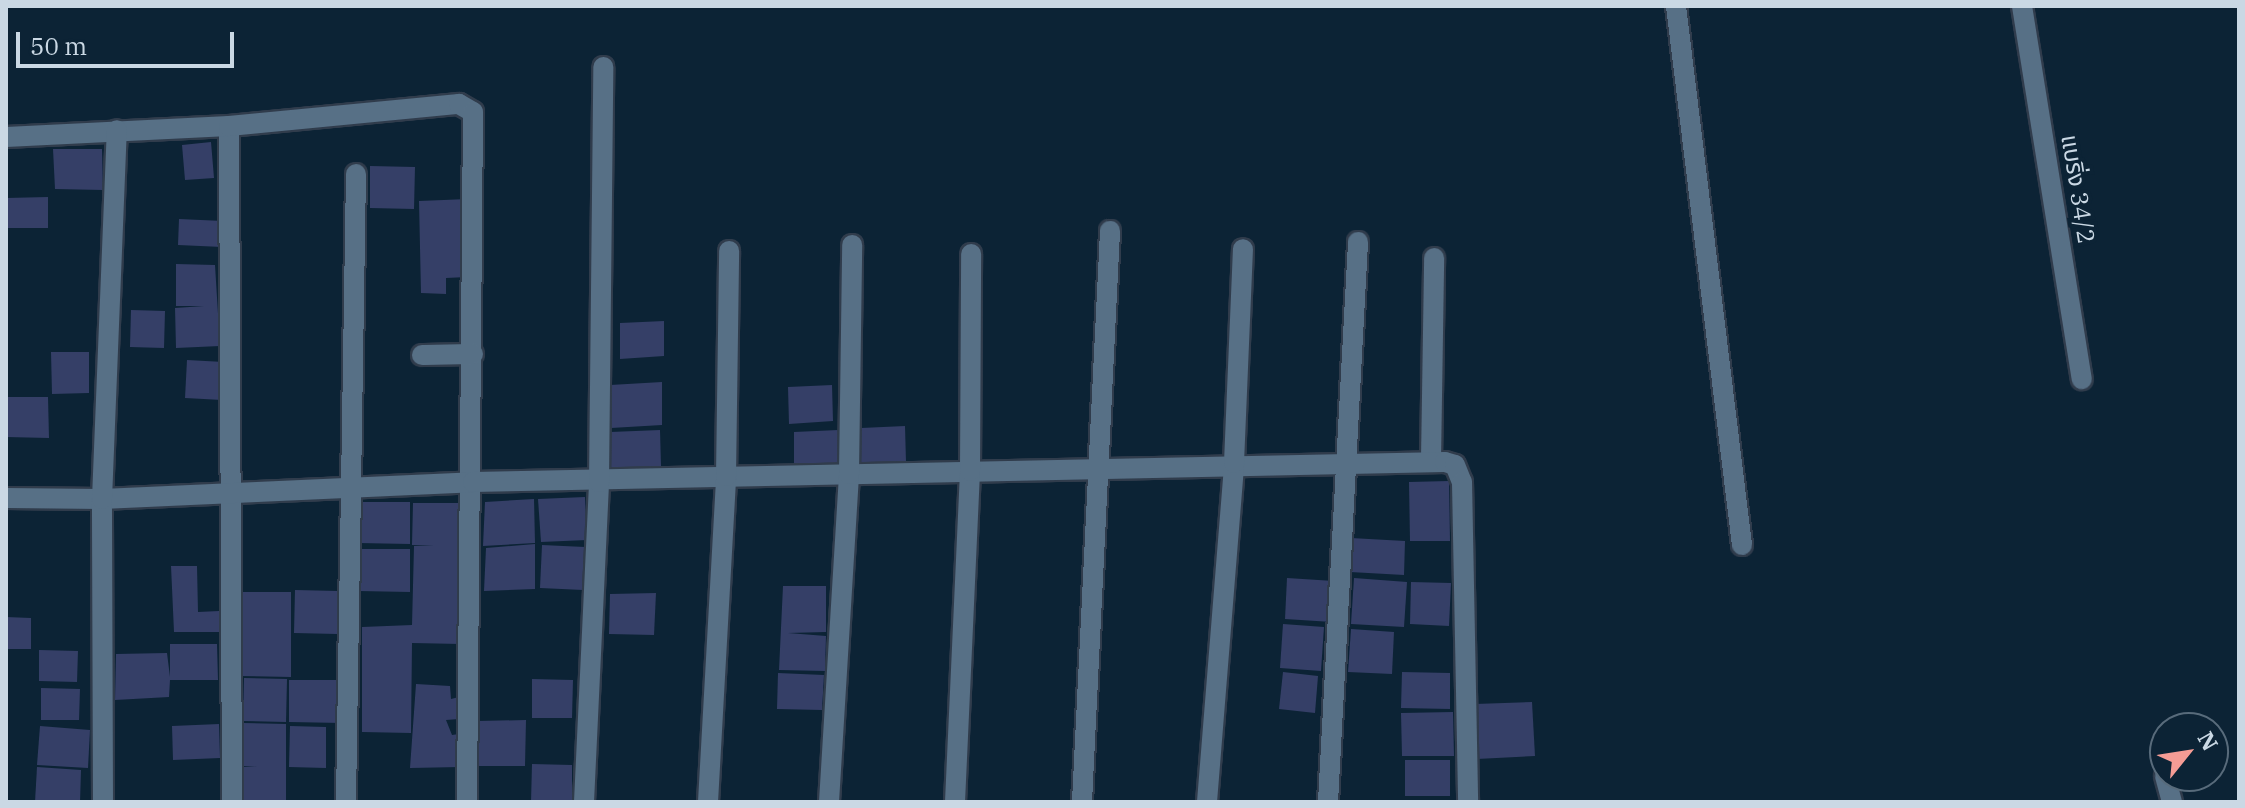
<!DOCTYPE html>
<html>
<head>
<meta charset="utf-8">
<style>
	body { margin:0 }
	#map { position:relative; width:2245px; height:808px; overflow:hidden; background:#0c2335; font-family:"IBM Plex Serif","Noto Sans Thai",serif }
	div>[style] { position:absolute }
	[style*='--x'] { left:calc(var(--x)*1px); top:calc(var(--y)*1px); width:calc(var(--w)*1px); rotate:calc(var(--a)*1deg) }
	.building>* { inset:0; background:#353f67 }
	.roads { filter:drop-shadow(2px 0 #303c4c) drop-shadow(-2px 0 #303c4c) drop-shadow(0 2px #303c4c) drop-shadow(0 -2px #303c4c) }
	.street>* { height:20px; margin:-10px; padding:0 10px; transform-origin:10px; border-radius:10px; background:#577086 }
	span { translate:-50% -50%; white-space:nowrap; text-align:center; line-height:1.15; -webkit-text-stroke:8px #0c2335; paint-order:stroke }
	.street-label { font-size:24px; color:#cad8e4 }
	.frame { position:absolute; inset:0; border:8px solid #cad8e4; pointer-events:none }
	.north { position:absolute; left:2149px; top:712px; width:80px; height:80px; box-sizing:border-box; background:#0c2335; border:2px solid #586b7b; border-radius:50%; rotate:60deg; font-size:22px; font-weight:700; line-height:32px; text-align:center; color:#cad8e4 }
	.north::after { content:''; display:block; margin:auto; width:28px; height:36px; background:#f59c95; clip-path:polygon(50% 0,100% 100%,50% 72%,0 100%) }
	.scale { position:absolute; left:16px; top:32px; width:218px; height:36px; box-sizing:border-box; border:4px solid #cad8e4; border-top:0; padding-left:10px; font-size:24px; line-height:28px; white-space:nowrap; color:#cad8e4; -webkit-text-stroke:6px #0c2335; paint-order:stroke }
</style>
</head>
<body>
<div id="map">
	<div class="building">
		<div style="clip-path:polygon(211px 142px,214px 178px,185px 180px,182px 145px)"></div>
		<div style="clip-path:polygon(53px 149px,102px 149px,103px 190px,55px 189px)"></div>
		<div style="clip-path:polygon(370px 166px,415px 167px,414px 209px,370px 208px)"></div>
		<div style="clip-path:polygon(48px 197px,48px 228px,6px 228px,6px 198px)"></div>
		<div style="clip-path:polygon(468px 199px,467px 277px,446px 278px,446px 294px,421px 293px,419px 201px)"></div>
		<div style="clip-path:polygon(179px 219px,223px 221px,222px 247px,178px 245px)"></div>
		<div style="clip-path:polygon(176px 264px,215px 265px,220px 346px,176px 348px,175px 308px,204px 306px,176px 306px)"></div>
		<div style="clip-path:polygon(131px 310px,165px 311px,164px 348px,130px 347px)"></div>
		<div style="clip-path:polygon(664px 321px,664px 356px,620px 359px,620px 323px)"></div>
		<div style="clip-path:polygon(51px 352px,89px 352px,89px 393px,52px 394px)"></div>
		<div style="clip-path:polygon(187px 360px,224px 362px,222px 400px,185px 398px)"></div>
		<div style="clip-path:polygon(662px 382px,662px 425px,611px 428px,610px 385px)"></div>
		<div style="clip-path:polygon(832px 385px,833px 421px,789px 424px,788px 387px)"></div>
		<div style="clip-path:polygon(6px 397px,48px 397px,49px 438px,6px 437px)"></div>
		<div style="clip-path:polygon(905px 426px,906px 462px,861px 464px,861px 428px)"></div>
		<div style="clip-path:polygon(660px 430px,661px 466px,611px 472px,610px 432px)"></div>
		<div style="clip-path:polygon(838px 430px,838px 466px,794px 468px,794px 432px)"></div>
		<div style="clip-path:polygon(1449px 481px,1450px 541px,1410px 541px,1409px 482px)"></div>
		<div style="clip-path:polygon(585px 497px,587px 540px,541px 542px,538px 499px)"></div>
		<div style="clip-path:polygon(534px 499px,535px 543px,483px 546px,485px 502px)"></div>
		<div style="clip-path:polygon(358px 502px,410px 502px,410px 544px,358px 543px)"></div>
		<div style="clip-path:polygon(413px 503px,465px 503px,461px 644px,412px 643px,411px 733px,362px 732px,362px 627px,412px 625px,414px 546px,434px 546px,412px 545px)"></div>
		<div style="clip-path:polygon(1351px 538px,1405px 541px,1404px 575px,1350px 572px)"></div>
		<div style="clip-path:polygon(535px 544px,535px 589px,484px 591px,486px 548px)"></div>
		<div style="clip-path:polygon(542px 545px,585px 547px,583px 590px,540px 588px)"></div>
		<div style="clip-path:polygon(358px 549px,410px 549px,410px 592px,358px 591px)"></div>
		<div style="clip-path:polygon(171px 566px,197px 566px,198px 612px,219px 611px,219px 632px,174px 632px)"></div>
		<div style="clip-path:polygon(1287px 578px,1334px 581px,1332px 622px,1285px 619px)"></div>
		<div style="clip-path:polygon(1354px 578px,1407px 582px,1404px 627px,1351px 624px)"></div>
		<div style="clip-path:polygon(1411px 582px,1451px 583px,1449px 626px,1410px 624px)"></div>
		<div style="clip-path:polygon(783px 586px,826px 586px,826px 632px,788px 633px,826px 636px,825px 671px,779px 670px)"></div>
		<div style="clip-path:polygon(295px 590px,338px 591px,337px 634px,294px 633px)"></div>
		<div style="clip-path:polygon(239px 592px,291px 592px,291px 677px,239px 676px)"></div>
		<div style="clip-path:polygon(656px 593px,654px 635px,609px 634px,610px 594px)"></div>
		<div style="clip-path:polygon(6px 617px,31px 618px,31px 649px,6px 649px)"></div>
		<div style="clip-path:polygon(1283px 624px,1324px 627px,1321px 671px,1280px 668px)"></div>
		<div style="clip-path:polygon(1351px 629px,1394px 632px,1392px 674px,1348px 672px)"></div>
		<div style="clip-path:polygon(170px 644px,217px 644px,218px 680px,170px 680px,169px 697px,115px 700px,116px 654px,167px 653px,170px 677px)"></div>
		<div style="clip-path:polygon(39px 650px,78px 651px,77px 682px,39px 681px)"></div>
		<div style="clip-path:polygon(1283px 672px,1318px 676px,1315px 713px,1279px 709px)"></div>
		<div style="clip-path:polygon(1402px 672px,1450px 673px,1450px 709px,1401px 708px)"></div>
		<div style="clip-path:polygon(778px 673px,824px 675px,822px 710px,777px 709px)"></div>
		<div style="clip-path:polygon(244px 678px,287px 679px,286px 722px,243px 721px)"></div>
		<div style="clip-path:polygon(532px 679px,573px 680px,572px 718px,532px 718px)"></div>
		<div style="clip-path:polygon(289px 680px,341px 680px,342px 723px,289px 722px)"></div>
		<div style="clip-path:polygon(416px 684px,450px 686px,451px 699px,459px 697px,459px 719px,446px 720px,452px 735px,459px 734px,460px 767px,410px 768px)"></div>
		<div style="clip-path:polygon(41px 688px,80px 689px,79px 720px,41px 720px)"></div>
		<div style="clip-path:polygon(1532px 702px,1535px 756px,1477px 759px,1475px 704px)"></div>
		<div style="clip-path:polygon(1453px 712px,1454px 756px,1402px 756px,1401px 713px)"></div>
		<div style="clip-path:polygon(526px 720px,525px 766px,478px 766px,478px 721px)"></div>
		<div style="clip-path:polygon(243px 723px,286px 724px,286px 802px,242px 802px,241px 767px,257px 767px,242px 766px)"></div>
		<div style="clip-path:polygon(219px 724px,220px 758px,173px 760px,172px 726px)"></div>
		<div style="clip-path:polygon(40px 726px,90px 730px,88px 768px,37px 765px)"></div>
		<div style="clip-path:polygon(290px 726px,326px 727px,326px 768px,289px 767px)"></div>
		<div style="clip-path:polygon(1405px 760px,1450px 760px,1450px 796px,1405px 796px)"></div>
		<div style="clip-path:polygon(532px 764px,572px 765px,572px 802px,531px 802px)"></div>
		<div style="clip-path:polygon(37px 767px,81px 770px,80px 802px,35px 802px)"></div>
	</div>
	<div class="roads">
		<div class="street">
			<div style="--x:1676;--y:6;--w:543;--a:83.02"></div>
			<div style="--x:2022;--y:6;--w:378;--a:80.9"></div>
			<div style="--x:229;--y:126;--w:676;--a:89.75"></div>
			<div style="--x:6;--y:137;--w:223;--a:-2.8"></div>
			<div style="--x:229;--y:126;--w:231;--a:-5.5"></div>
			<div style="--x:459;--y:104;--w:16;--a:30"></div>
			<div style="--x:473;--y:112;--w:690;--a:90.5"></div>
			<div style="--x:422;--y:355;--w:51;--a:-1.1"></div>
			<div style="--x:1431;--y:460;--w:202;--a:-89.1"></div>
			<div style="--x:6;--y:498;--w:96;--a:0.6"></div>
			<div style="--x:102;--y:499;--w:371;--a:-2.6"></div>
			<div style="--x:473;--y:482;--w:972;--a:-1.18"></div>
			<div style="--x:1445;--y:462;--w:10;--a:17"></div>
			<div style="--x:1455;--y:465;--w:18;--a:68"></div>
			<div style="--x:1462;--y:482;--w:320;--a:88.9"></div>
			<div style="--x:2165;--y:776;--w:27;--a:75"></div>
			<div style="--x:103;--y:802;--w:303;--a:-90.2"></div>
			<div style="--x:102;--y:499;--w:369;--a:-87.7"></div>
			<div style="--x:346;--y:802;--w:628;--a:-89.09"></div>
			<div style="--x:584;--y:802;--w:320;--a:-87.3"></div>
			<div style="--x:599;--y:482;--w:415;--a:-89.4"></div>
			<div style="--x:708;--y:802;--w:326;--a:-86.8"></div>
			<div style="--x:726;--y:476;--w:225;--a:-89.2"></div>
			<div style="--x:829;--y:802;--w:329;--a:-86.5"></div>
			<div style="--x:849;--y:474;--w:229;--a:-89.2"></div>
			<div style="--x:955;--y:802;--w:331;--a:-87.4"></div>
			<div style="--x:970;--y:471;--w:217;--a:-89.7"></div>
			<div style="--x:1082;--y:802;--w:572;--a:-87.19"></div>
			<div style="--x:1207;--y:802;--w:340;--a:-85.4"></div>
			<div style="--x:1234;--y:463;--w:214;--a:-87.6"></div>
			<div style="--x:1328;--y:802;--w:561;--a:-86.93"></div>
		</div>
	</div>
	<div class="street-label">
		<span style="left:2078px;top:189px;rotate:81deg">แบริ่ง 34/2</span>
	</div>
	<div class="frame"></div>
	<div class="north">N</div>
	<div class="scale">50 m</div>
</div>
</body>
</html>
